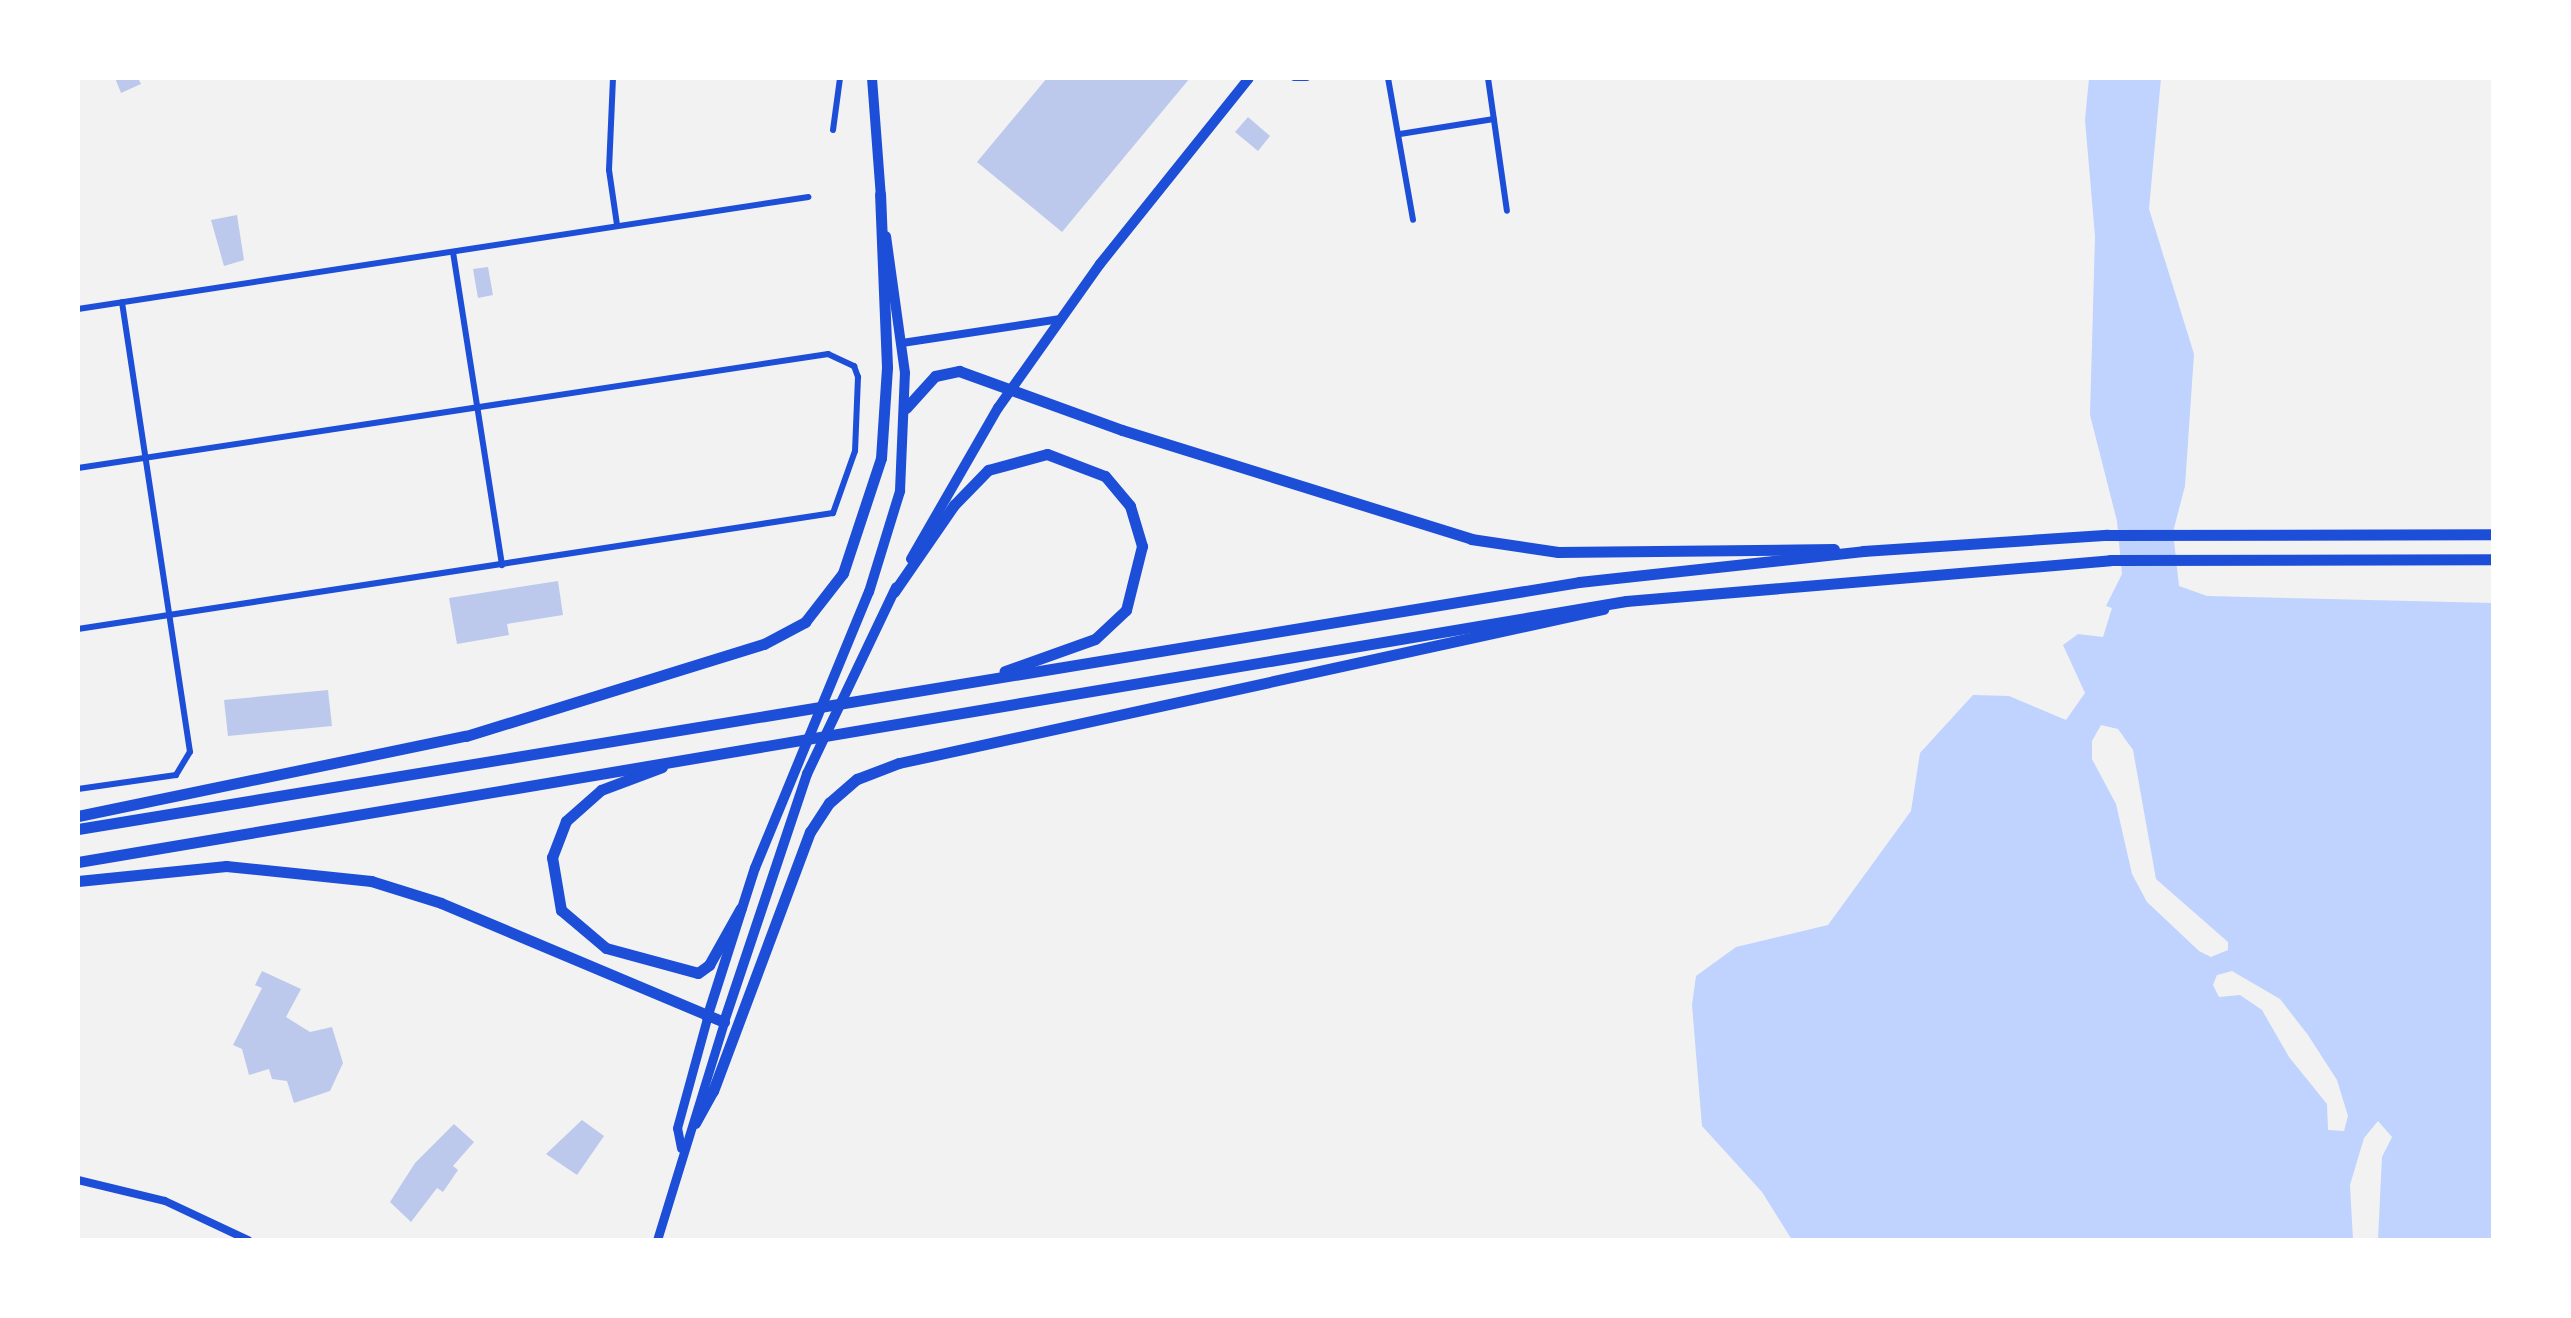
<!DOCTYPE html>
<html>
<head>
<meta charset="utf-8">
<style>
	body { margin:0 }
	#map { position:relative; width:2571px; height:1318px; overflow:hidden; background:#f2f2f2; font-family:Manrope,sans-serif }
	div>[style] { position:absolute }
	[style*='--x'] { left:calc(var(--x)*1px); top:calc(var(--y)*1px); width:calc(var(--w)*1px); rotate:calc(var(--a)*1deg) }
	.water>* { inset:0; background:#bfd3fe }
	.building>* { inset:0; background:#bdc9ec }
	.minor>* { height:6px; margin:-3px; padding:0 3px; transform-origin:3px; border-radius:3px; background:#1d4ed8 }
	.tertiary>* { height:8px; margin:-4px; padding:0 4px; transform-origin:4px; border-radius:4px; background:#1d4ed8 }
	.secondary>* { height:9px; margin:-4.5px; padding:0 4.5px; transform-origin:4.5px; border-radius:4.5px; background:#1d4ed8 }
	.primary>* { height:10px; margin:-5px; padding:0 5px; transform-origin:5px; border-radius:5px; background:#1d4ed8 }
	.motorway>* { height:11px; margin:-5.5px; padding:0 5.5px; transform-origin:5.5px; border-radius:5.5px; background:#1d4ed8 }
	span { translate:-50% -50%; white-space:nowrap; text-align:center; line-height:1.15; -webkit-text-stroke:10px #fff; paint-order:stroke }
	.frame { position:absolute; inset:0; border:80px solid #fff; pointer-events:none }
</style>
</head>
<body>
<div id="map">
	<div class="water">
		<div style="clip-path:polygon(evenodd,2089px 78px,2161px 78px,2149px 209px,2194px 354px,2185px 486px,2173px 532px,2179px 586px,2207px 596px,2493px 603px,2493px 1240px,2378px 1240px,2382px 1157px,2392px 1137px,2378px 1121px,2364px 1138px,2350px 1185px,2353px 1240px,1792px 1240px,1762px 1192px,1702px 1126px,1692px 1005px,1696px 976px,1736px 947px,1828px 925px,1911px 811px,1920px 753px,1973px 695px,2009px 696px,2066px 720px,2085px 693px,2063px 645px,2078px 634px,2103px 637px,2112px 608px,2106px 606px,2122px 574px,2117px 521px,2090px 415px,2095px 236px,2085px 120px,2089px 78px,2101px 725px,2118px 729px,2133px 750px,2156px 879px,2228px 942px,2228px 950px,2211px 957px,2199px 951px,2147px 902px,2132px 874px,2116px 804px,2092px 759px,2092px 741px,2101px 725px,2089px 78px,2232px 971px,2280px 999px,2308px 1035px,2337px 1080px,2348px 1116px,2344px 1131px,2328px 1130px,2327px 1104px,2289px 1057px,2262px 1010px,2240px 995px,2219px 997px,2213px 985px,2217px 975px,2232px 971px)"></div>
	</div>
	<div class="building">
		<div style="clip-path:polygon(115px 78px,138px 78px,141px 84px,121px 93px)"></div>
		<div style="clip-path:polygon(1047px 78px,1190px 78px,1062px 232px,977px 162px)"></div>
		<div style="clip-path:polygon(1248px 117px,1270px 136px,1258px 151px,1235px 132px)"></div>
		<div style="clip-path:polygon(237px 215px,244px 260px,224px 266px,211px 220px)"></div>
		<div style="clip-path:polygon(488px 267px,493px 295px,478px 298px,473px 269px)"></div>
		<div style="clip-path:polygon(558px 581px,563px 615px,507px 624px,509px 635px,457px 644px,449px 598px)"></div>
		<div style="clip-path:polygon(328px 690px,332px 726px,228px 736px,224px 700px)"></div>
		<div style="clip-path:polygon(262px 971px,301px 989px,286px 1017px,310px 1032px,332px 1027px,343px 1063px,330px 1091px,294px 1103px,287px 1081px,272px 1079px,269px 1069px,249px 1075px,242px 1049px,233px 1045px,262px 988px,255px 985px)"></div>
		<div style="clip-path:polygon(582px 1120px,604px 1136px,577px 1175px,546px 1154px)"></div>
		<div style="clip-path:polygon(454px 1124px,474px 1142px,453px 1166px,458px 1170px,443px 1192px,437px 1188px,411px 1222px,390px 1202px,415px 1163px)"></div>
	</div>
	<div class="minor">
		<div style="--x:613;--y:78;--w:92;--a:92.5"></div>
		<div style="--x:609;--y:170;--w:56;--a:81.7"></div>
		<div style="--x:1294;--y:78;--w:13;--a:0"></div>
		<div style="--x:1388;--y:78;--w:144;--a:80"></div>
		<div style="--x:1488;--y:78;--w:134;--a:81.9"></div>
		<div style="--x:833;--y:130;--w:52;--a:-82.3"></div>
		<div style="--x:1400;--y:134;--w:95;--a:-9.1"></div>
		<div style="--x:453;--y:252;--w:317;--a:81.1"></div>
		<div style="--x:78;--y:309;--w:739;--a:-8.72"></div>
		<div style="--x:78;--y:468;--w:759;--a:-8.64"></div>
		<div style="--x:828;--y:354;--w:29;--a:25"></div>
		<div style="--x:854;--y:366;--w:12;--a:70"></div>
		<div style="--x:858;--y:377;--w:74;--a:92.3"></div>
		<div style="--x:855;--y:451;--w:66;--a:109.5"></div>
		<div style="--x:833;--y:513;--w:764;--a:171.27"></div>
		<div style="--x:78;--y:789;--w:99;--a:-8.1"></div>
		<div style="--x:176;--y:775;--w:27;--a:-59"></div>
		<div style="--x:190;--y:752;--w:455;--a:-98.6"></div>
	</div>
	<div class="tertiary">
		<div style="--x:902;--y:343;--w:160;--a:-8.6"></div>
		<div style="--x:78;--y:1180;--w:89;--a:13.6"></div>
		<div style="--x:165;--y:1201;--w:92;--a:25.2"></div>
	</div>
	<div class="secondary">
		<div style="--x:681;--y:1148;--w:20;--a:-101"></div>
		<div style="--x:677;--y:1128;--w:114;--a:-74.7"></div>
		<div style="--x:657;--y:1240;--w:228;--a:-72.9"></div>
	</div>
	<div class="primary">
		<div style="--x:872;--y:78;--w:121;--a:85.7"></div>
		<div style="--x:911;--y:559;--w:174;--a:-60.1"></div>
		<div style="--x:998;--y:408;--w:176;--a:-54.7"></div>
		<div style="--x:1100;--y:264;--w:238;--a:-51.3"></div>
		<div style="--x:707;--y:1018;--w:157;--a:-72.3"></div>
		<div style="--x:755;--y:868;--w:299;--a:-67.6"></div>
		<div style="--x:869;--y:592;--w:106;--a:-72.9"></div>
		<div style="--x:900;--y:491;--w:118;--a:-87.6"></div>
		<div style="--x:905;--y:373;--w:138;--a:-97.9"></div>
		<div style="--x:724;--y:1022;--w:262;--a:-71.5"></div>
		<div style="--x:807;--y:774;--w:207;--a:-64.5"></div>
	</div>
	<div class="motorway">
		<div style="--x:906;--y:408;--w:43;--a:-47.8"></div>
		<div style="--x:935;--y:376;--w:25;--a:-12"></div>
		<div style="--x:959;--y:371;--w:173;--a:19.9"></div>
		<div style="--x:1122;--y:430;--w:366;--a:17.3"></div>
		<div style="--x:1471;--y:539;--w:88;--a:8.5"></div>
		<div style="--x:1558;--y:552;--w:276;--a:-0.6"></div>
		<div style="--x:894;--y:592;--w:106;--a:-55.4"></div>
		<div style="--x:954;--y:505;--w:49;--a:-45.8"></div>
		<div style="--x:988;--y:470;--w:61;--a:-15.2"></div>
		<div style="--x:1047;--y:454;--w:62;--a:20.8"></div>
		<div style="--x:1105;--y:476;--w:39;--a:50"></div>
		<div style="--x:1130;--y:506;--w:42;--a:73.3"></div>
		<div style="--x:1142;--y:546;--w:66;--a:104"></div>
		<div style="--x:1126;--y:610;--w:42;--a:136.9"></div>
		<div style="--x:1095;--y:639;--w:96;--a:160.4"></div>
		<div style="--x:662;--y:767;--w:65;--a:159.3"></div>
		<div style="--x:601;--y:790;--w:47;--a:138.5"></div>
		<div style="--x:566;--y:821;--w:39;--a:111"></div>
		<div style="--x:552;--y:857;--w:54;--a:80.4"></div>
		<div style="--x:561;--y:910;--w:59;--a:40.2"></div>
		<div style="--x:606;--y:948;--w:95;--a:15.2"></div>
		<div style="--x:698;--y:973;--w:14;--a:-36"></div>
		<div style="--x:709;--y:965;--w:65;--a:-60.7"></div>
		<div style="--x:78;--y:816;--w:396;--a:-11.7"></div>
		<div style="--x:466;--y:736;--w:312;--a:-17.2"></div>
		<div style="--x:764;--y:644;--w:47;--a:-28.2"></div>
		<div style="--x:805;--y:622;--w:62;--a:-52.2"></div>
		<div style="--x:843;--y:573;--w:121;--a:-71.7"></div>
		<div style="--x:881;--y:458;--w:91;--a:-86.2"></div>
		<div style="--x:887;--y:367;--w:173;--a:-92.3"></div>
		<div style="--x:78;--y:829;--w:1521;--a:-9.34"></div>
		<div style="--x:1579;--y:582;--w:286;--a:-6.2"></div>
		<div style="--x:1863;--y:551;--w:245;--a:-3.8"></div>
		<div style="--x:2107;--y:535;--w:387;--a:-0.1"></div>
		<div style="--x:78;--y:862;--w:1570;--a:-9.57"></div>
		<div style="--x:1626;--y:601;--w:486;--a:-4.8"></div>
		<div style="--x:2110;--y:560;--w:384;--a:-0.1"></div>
		<div style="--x:78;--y:881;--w:149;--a:-5.8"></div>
		<div style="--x:226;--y:866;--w:146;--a:5.9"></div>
		<div style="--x:371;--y:881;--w:73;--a:17.4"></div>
		<div style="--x:441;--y:903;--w:307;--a:22.8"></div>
		<div style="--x:695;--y:1123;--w:37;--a:-61"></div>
		<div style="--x:713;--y:1091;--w:277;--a:-69.5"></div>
		<div style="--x:810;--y:832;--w:35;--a:-57"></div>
		<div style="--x:829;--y:803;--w:37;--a:-41"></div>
		<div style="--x:857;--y:779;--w:45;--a:-20.9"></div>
		<div style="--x:899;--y:763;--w:721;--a:-12.34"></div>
	</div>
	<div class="frame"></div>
</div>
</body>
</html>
